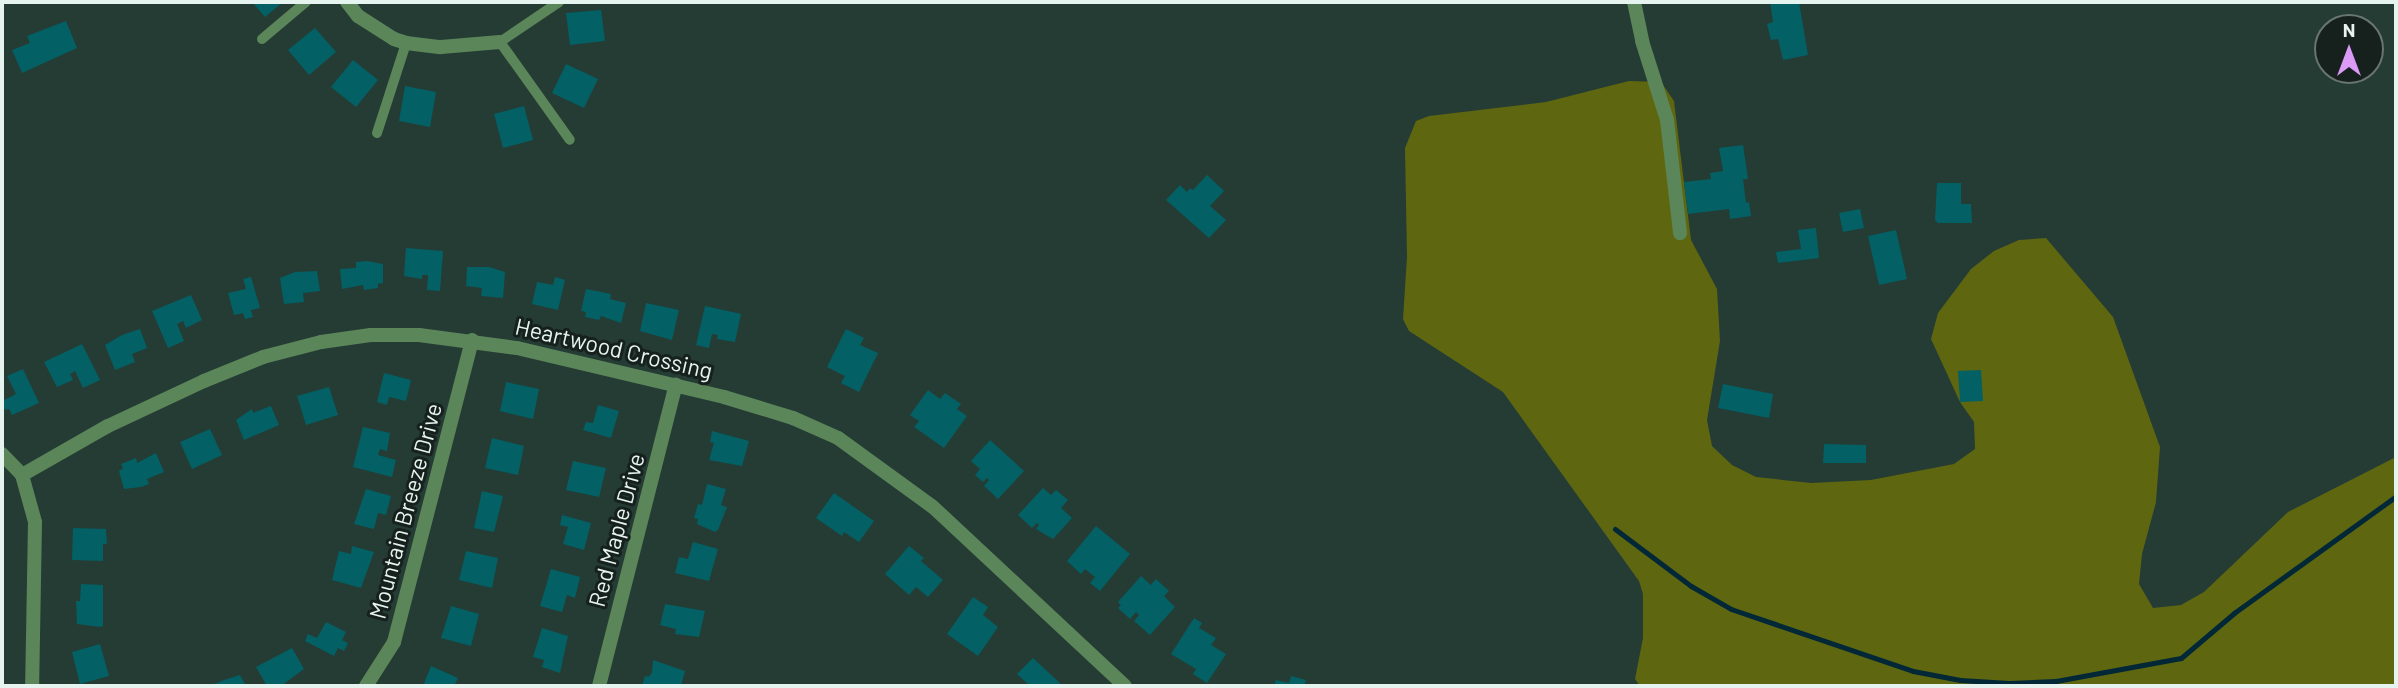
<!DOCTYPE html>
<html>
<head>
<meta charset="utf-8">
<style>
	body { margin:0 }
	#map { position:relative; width:2398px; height:688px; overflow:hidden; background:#253c34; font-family:Barlow,sans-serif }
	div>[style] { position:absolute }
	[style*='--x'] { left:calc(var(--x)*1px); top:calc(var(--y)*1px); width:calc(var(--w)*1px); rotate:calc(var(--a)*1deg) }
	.green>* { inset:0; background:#5f6610 }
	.stream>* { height:5px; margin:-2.5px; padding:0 2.5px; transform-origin:2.5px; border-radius:2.5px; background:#022837 }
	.building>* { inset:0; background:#036065 }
	.service>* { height:10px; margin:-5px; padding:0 5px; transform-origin:5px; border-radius:5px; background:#5b8659 }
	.minor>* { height:14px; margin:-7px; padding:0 7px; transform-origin:7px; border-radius:7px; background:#5b8659 }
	span { translate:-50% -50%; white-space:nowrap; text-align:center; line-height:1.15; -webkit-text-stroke:6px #16201d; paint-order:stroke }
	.street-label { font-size:23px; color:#e6f4ef }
	.frame { position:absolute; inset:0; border:4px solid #e6f4ef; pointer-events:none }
	.north { position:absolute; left:2314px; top:14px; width:70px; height:70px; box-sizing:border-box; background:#16201d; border:2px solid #697571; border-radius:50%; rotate:0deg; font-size:19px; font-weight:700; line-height:28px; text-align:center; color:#e6f4ef }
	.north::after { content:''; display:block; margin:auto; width:24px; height:32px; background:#da9af6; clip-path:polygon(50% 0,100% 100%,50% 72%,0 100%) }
</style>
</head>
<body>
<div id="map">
	<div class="green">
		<div style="clip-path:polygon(1629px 81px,1661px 82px,1674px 101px,1691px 240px,1717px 289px,1720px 341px,1707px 420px,1712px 446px,1732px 465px,1756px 477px,1811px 483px,1871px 480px,1954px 464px,1975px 449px,1974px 422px,1960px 402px,1931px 339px,1938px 313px,1971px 269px,1994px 251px,2019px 240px,2046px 238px,2113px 317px,2160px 447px,2156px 502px,2142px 554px,2139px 584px,2153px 608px,2181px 605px,2204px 592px,2288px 512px,2396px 457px,2396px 686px,1640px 686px,1635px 679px,1643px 638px,1643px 594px,1639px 581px,1503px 392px,1409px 331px,1403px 319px,1407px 257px,1405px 148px,1416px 121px,1429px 116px,1546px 102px)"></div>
	</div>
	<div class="stream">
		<div style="--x:1615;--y:529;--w:95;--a:36.9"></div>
		<div style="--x:1691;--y:586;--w:46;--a:29.9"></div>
		<div style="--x:1731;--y:609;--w:192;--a:18.8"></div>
		<div style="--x:1913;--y:671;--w:48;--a:10.8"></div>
		<div style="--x:1960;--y:680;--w:49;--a:3.5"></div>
		<div style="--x:2009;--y:683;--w:47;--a:-2.4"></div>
		<div style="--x:2056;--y:681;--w:127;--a:-10.4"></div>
		<div style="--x:2181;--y:658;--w:70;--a:-40.3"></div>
		<div style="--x:2234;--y:613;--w:200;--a:-35.8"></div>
	</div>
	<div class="building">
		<div style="clip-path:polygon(252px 2px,283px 2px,265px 17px)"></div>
		<div style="clip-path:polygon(1770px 2px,1799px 2px,1808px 55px,1783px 60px,1778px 39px,1771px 40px,1767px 24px,1773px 22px)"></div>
		<div style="clip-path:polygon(601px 10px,605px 41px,570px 45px,566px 13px)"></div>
		<div style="clip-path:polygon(66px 21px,77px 48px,22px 73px,12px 50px,30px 43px,27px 36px)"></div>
		<div style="clip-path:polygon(315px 28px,336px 52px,309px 75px,288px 50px)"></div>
		<div style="clip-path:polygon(353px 60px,378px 80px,356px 107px,331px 87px)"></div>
		<div style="clip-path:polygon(566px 64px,598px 79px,584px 108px,552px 93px)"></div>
		<div style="clip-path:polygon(405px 86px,436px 92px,430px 127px,399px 121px)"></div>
		<div style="clip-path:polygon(524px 106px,533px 140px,503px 148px,494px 114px)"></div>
		<div style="clip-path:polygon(1743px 145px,1748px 179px,1743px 179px,1746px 203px,1749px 202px,1751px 216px,1730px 219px,1729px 209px,1688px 214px,1684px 182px,1711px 179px,1710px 173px,1723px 171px,1719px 148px)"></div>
		<div style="clip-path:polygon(1207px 175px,1224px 191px,1210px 206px,1226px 220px,1209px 238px,1166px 200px,1180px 185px,1187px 192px,1190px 188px,1193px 190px)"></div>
		<div style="clip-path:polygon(1937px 183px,1961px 183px,1961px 204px,1971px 204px,1972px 223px,1938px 223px,1935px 220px)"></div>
		<div style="clip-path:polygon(1860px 209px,1864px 228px,1843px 232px,1839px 213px)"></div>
		<div style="clip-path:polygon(1816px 228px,1819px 258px,1778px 263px,1776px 252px,1801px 249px,1798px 230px)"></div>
		<div style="clip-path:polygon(1896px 230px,1907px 279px,1879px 285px,1868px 236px)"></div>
		<div style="clip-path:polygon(406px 248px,443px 251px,440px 291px,427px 290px,428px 275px,422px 275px,422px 279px,404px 276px)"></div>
		<div style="clip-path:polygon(367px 261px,383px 264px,383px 283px,378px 284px,378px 288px,364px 290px,363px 285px,342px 289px,340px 269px,356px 268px,356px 262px)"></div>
		<div style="clip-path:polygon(467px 267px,489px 267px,505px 272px,503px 298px,481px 296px,482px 288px,466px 286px)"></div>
		<div style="clip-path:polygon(317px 271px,320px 291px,303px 293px,304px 302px,284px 304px,280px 278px,295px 272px)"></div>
		<div style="clip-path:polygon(251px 277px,260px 308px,251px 310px,253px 317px,245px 319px,243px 313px,234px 315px,228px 293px,246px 289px,243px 279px)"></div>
		<div style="clip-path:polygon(555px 277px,565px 280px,558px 310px,532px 304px,537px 282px,553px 285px)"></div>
		<div style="clip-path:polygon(586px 289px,611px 294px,610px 299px,626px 303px,621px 323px,601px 316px,599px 320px,585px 317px,586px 312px,581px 311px)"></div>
		<div style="clip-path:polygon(191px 295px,202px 320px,186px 328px,183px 321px,177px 324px,184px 341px,168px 348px,152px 311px)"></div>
		<div style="clip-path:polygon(646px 303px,679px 310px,672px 340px,640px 331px)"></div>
		<div style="clip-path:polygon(705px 306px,741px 314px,735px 342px,717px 339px,718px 335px,712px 334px,709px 348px,696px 345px)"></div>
		<div style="clip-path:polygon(140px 329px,147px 348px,132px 354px,135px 362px,115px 370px,105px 345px,122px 335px)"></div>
		<div style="clip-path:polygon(846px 329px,864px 338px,860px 345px,878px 353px,859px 392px,841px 383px,845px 376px,827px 367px)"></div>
		<div style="clip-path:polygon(82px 344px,100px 380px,83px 388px,75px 371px,70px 374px,73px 380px,57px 387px,44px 362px)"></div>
		<div style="clip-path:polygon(23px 369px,39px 403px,12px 415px,9px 409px,5px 410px,2px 401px,16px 394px,7px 376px)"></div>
		<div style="clip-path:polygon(1981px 370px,1983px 401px,1960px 402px,1958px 371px)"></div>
		<div style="clip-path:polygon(384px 373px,411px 380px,406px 401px,389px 397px,387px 405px,377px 402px)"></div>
		<div style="clip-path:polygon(506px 382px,539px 389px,533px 419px,500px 411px)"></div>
		<div style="clip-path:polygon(1723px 384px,1773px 394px,1769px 418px,1718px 408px)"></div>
		<div style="clip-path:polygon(329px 387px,338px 415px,306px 425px,297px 396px)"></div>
		<div style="clip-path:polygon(928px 390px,940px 399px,945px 393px,961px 404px,957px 409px,967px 416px,944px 448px,914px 427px,919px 421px,910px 415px)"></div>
		<div style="clip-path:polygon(598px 405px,619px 411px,611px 438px,583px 430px,586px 422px,593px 423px)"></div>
		<div style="clip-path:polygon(271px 406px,279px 425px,244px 440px,236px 420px,252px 409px,253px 413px)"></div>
		<div style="clip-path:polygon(363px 427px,390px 433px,387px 451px,380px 449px,378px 455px,396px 460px,392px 477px,353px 467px)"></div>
		<div style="clip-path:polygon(210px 429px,222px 455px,192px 469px,180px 442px)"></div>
		<div style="clip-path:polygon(712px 431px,749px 441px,742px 466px,709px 460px,714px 443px,710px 442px)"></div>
		<div style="clip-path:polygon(492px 438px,524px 446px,518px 475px,485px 468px)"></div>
		<div style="clip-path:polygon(990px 440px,1024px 471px,998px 499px,984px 486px,989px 480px,987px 478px,983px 482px,975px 475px,980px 469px,971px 461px)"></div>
		<div style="clip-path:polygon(1824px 444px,1866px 445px,1866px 463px,1823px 463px)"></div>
		<div style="clip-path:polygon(156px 453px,164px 472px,147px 479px,149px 484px,141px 487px,124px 489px,119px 471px,123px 468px,121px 464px,136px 458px,137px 463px)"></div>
		<div style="clip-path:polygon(573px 461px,606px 468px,599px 497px,566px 490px)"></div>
		<div style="clip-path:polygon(707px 484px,726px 489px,721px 505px,727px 507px,718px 530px,715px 532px,697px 524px,698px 519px,694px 518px,698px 504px,702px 505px)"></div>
		<div style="clip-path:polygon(1043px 488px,1051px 495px,1056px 490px,1068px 500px,1061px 508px,1072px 518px,1053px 539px,1036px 529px,1039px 525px,1037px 523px,1032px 528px,1018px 515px)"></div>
		<div style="clip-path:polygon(366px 489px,391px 496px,386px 515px,378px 513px,374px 529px,354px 524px)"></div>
		<div style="clip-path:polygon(482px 491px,503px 496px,494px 532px,474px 528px)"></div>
		<div style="clip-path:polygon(834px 493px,874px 521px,859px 542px,844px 532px,842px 536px,816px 518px)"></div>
		<div style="clip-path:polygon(562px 515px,591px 523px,584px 550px,563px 544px,568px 527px,560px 525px)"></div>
		<div style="clip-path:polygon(1096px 526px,1130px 554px,1100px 591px,1090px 583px,1095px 577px,1085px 569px,1081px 574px,1067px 561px)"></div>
		<div style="clip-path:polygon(73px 528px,106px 529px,107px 544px,103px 544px,103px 561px,72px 560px)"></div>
		<div style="clip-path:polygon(693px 542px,718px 549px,709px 581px,675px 573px,679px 557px,688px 559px)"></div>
		<div style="clip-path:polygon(352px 546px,374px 552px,361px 588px,332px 580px,339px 551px,351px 554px)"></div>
		<div style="clip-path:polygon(909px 546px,924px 558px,921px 561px,943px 580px,928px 597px,916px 587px,909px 595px,885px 574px)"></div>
		<div style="clip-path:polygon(466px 551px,498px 558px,492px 588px,459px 580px)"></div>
		<div style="clip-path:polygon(551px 569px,580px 577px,575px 598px,567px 595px,562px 612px,540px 606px)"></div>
		<div style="clip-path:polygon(1141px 576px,1151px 585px,1156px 579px,1169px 591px,1164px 596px,1175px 607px,1150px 635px,1134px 621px,1139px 615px,1136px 612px,1130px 619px,1118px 608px,1121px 605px,1118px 602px)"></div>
		<div style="clip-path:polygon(81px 584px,103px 585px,103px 626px,100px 627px,77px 624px,76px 601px,80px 601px)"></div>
		<div style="clip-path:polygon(973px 597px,988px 607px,983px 615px,998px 627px,978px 656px,947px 634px)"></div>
		<div style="clip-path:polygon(665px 604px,705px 611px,699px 637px,675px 634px,676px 629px,660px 625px)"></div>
		<div style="clip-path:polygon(451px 606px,479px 614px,471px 646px,441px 638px)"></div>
		<div style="clip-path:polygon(1194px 618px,1202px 623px,1199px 628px,1216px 638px,1211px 645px,1226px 654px,1207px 683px,1193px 674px,1196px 669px,1171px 654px)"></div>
		<div style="clip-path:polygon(326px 622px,346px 632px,342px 640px,348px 643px,344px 651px,338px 648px,334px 656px,305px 641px,308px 634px,317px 638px)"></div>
		<div style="clip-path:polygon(542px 628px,568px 636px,560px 673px,542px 667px,544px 660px,533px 657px)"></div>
		<div style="clip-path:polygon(100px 644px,109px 676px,80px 684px,72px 652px)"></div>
		<div style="clip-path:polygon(292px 648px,304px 669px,281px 686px,267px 686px,256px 667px)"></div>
		<div style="clip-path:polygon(1033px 658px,1063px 686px,1030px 686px,1017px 674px)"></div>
		<div style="clip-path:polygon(653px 660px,685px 671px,681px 686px,642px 686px,645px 676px,649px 677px,652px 672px)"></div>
		<div style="clip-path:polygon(431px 666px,458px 678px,454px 686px,423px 686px)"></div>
		<div style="clip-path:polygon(240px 675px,246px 686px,209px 686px,224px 680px)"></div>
		<div style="clip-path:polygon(1291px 676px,1306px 680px,1304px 686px,1274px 686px,1276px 680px,1289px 683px)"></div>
	</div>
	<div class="service">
		<div style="--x:559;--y:2;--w:71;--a:145.9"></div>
		<div style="--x:500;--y:42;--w:120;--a:54.5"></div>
		<div style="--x:262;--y:39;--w:57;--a:-40.1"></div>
		<div style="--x:377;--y:133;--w:95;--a:-72.1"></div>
	</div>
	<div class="minor">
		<div style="--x:347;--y:2;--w:18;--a:52"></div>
		<div style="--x:358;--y:16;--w:43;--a:32.6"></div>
		<div style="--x:394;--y:39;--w:13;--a:18"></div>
		<div style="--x:406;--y:43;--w:35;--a:7"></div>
		<div style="--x:441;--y:47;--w:59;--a:-4.8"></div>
		<div style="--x:1634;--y:2;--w:40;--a:78"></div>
		<div style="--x:1642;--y:41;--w:83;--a:72.4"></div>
		<div style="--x:1667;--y:120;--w:114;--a:83.4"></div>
		<div style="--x:2;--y:454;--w:29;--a:46"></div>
		<div style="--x:22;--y:475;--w:49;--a:74.5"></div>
		<div style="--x:35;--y:522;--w:164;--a:91"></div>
		<div style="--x:22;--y:475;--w:99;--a:-29.7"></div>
		<div style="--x:108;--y:426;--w:106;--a:-25.1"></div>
		<div style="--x:204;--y:381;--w:64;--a:-22.1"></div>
		<div style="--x:263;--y:357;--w:60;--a:-14.5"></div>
		<div style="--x:321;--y:342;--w:50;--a:-8"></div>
		<div style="--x:371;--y:335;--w:48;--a:0"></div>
		<div style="--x:419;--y:335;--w:99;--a:7.6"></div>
		<div style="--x:517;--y:348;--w:213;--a:13.3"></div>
		<div style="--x:724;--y:397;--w:72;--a:16.9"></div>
		<div style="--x:793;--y:418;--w:49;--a:24"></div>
		<div style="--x:838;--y:438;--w:117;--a:36"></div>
		<div style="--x:933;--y:507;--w:262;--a:43"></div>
		<div style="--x:366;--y:686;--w:52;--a:-57.5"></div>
		<div style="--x:394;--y:642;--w:312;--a:-75.5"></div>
		<div style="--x:599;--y:686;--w:311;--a:-75.7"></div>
	</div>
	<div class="street-label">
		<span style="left:614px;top:348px;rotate:13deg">Heartwood Crossing</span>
		<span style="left:405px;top:511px;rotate:-75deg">Mountain Breeze Drive</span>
		<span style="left:616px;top:530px;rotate:-75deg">Red Maple Drive</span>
	</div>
	<div class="frame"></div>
	<div class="north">N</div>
</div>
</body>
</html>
